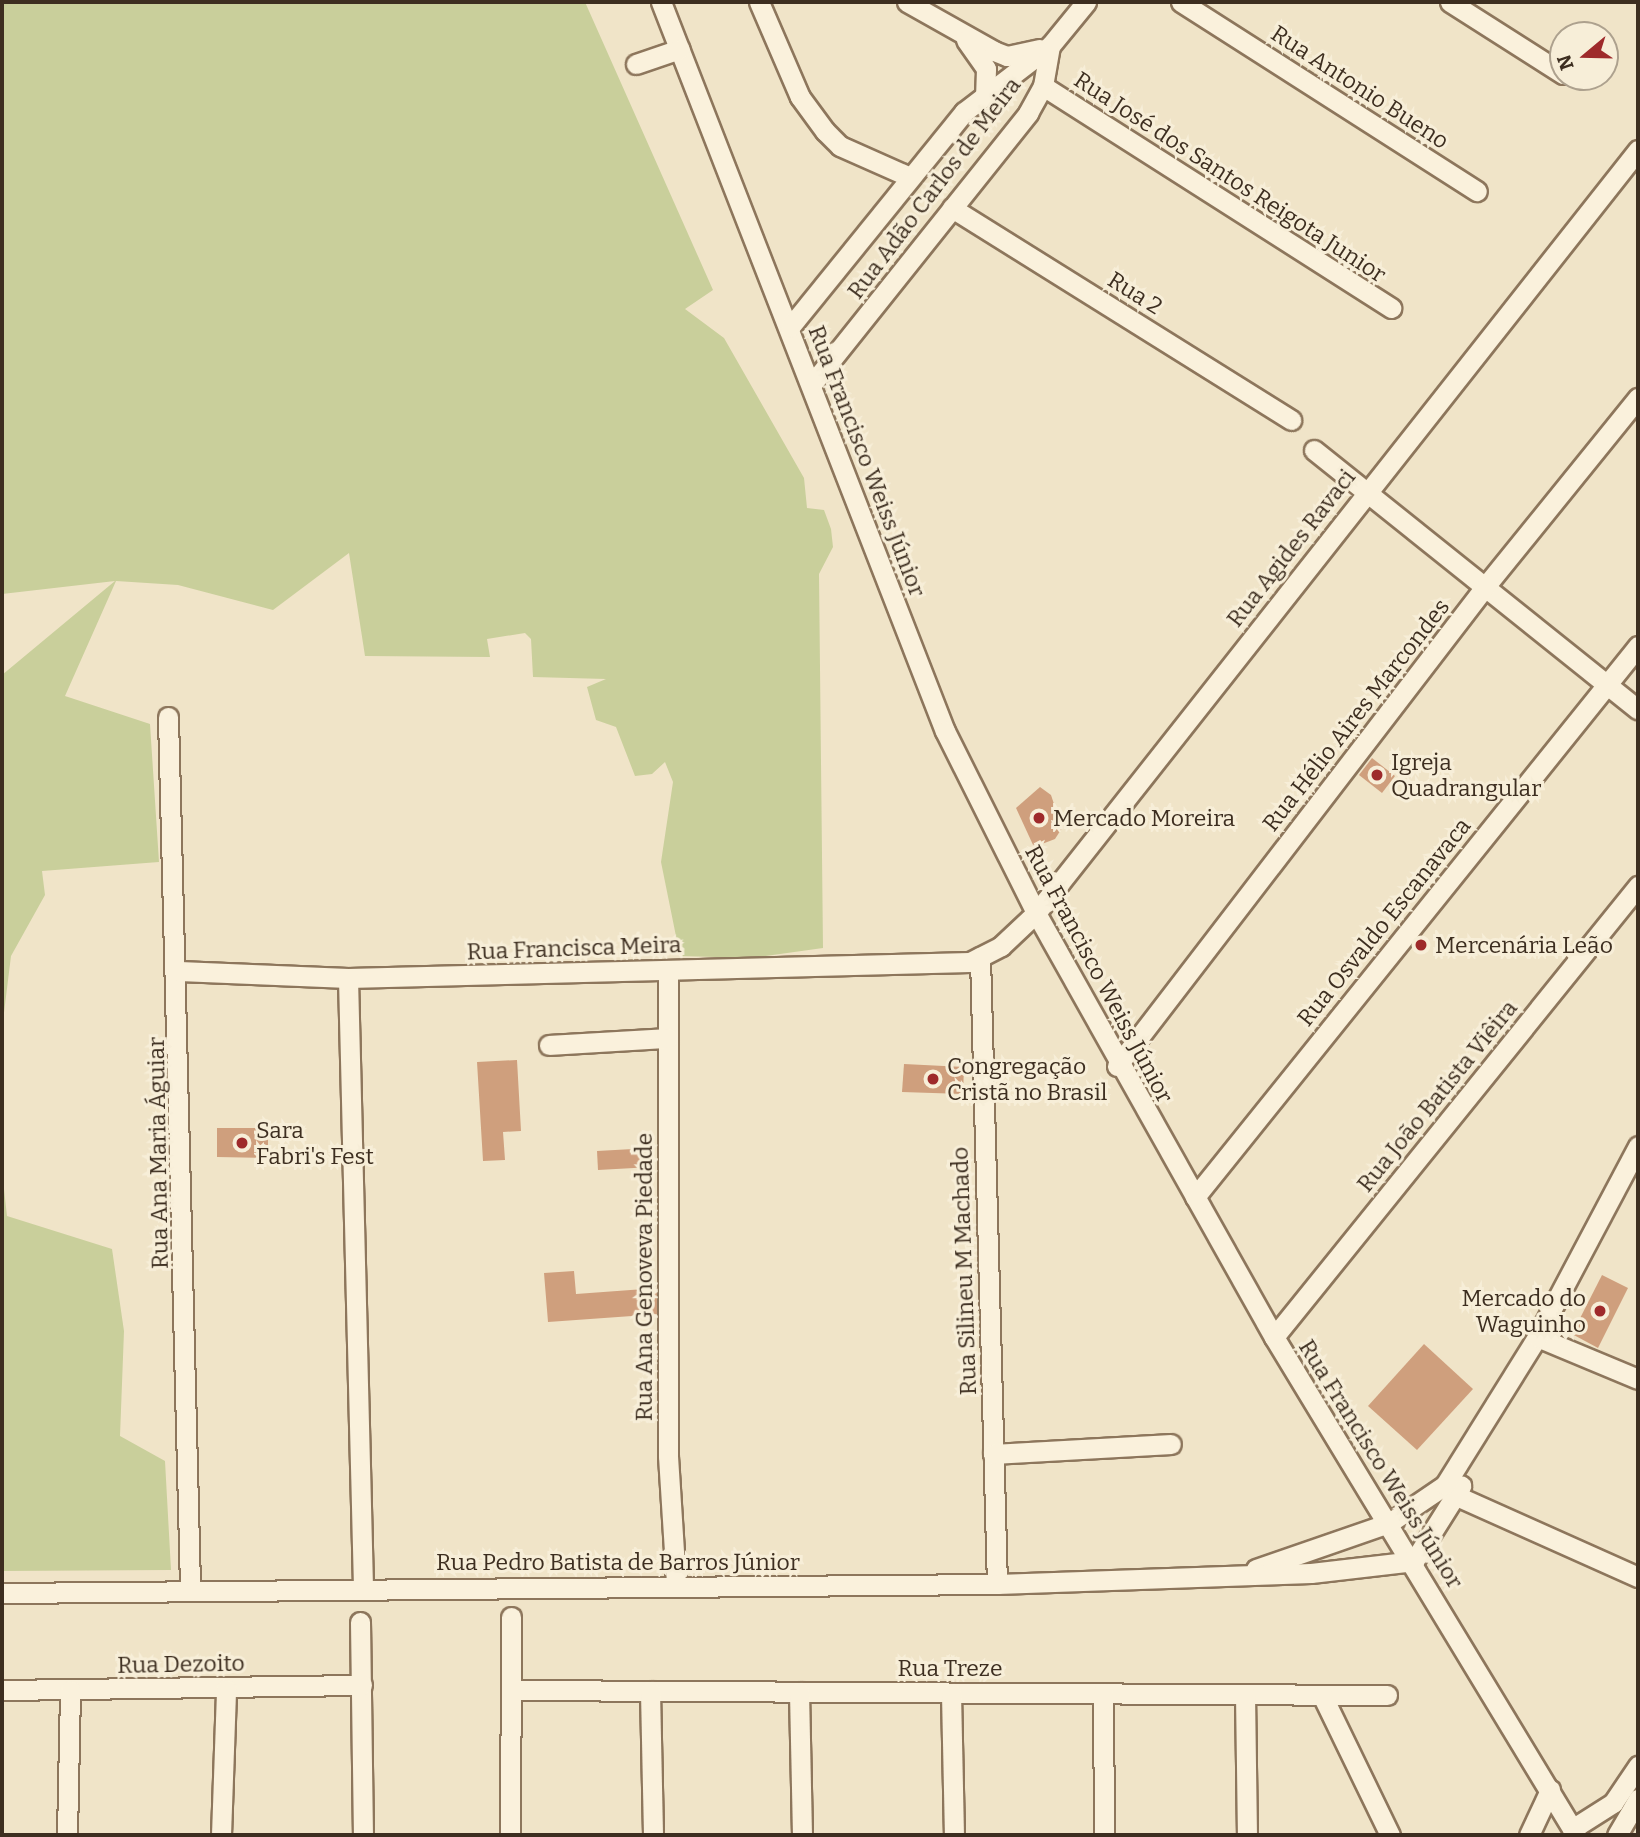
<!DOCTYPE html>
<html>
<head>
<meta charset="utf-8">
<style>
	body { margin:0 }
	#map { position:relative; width:1640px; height:1837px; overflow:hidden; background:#f0e4c8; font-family:Bitter,serif }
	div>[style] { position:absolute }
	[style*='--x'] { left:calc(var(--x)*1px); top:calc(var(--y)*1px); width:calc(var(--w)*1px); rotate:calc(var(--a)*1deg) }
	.green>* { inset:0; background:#c9cf9b }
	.building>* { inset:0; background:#cf9f7d }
	.roads { filter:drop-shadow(2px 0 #8d765c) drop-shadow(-2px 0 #8d765c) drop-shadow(0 2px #8d765c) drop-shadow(0 -2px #8d765c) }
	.minor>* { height:19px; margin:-9.5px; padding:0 9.5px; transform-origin:9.5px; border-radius:9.5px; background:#faf1dc }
	.dots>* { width:19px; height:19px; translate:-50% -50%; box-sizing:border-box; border:4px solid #f7eed8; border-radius:50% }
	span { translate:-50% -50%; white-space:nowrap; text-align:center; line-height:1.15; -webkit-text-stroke:6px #f7eed8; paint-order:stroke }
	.street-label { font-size:23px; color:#3d2e20 }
	.poi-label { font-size:23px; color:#3d2e20 }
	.left { translate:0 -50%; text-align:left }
	.right { translate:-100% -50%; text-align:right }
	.frame { position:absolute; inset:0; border:4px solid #3d2e20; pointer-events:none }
	.north { position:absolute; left:1549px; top:21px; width:70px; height:70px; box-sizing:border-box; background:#f7eed8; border:2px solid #ada18e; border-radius:50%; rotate:251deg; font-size:19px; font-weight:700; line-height:28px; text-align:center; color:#3d2e20 }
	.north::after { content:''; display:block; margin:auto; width:24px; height:32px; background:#9e2a2b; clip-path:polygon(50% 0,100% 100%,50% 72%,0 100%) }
</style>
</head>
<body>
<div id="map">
	<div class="green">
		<div style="clip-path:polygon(2px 2px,585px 2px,713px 290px,685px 309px,724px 338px,804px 478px,807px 508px,824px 510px,831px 529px,833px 547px,819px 574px,823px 948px,752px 958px,680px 956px,661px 862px,673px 782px,665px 762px,652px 774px,635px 776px,616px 727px,596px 720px,587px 687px,606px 679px,533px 677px,531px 639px,525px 633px,487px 639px,490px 657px,365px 656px,349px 553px,273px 610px,178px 585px,116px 581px,65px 696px,150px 724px,159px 862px,42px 871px,45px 895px,11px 956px,2px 1029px,2px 675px,115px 581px,2px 594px)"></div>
		<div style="clip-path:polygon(2px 1171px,7px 1216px,112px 1249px,124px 1331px,120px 1436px,165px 1461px,171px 1570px,2px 1571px)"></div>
	</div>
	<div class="building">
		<div style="clip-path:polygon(1372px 758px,1395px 776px,1382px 793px,1359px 775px)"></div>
		<div style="clip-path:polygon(1040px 787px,1051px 795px,1062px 828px,1055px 839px,1034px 847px,1016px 808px)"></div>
		<div style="clip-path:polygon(517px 1060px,521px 1131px,503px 1132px,505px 1160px,483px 1161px,477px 1062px)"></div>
		<div style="clip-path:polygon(904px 1064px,964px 1067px,963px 1094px,902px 1092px)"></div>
		<div style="clip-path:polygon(217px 1128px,268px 1128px,268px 1158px,217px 1157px)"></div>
		<div style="clip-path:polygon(651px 1148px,652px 1167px,598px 1170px,597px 1151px)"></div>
		<div style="clip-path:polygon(574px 1271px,576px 1294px,658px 1288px,660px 1314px,548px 1322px,544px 1273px)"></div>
		<div style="clip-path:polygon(1602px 1275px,1628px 1288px,1598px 1348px,1572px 1334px)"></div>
		<div style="clip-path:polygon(1424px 1344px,1473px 1389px,1417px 1450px,1368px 1406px)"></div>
	</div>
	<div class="roads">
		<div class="minor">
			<div style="--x:661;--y:2;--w:782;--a:68.72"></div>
			<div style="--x:945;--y:731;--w:203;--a:63.4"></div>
			<div style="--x:1036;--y:913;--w:486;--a:60.7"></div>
			<div style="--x:1274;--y:1337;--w:582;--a:58.77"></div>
			<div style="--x:759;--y:2;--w:103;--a:66.7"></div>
			<div style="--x:800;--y:97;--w:42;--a:53.7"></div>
			<div style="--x:825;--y:131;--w:21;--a:45"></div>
			<div style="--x:840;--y:146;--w:77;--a:23.9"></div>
			<div style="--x:907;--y:2;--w:100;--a:29.4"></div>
			<div style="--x:994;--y:51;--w:14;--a:21"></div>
			<div style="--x:1007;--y:56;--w:33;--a:-12"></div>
			<div style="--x:1181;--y:2;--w:351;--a:32.6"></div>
			<div style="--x:1450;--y:2;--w:134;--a:32.5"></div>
			<div style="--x:966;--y:40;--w:35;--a:55"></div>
			<div style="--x:986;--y:69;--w:26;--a:92"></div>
			<div style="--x:636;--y:64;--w:46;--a:-18.8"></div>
			<div style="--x:1043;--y:86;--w:413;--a:32.5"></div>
			<div style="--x:952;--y:208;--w:400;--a:32"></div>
			<div style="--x:790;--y:327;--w:277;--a:-51"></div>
			<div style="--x:964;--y:112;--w:108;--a:-37.5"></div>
			<div style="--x:1050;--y:46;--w:57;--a:-50.7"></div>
			<div style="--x:812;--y:384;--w:347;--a:-51.4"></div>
			<div style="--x:1028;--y:113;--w:31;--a:-61"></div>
			<div style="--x:1043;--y:86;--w:41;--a:-80.1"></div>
			<div style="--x:1314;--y:450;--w:415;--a:38.7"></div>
			<div style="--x:168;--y:717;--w:872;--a:88.55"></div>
			<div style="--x:980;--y:957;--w:627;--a:88.45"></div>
			<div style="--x:668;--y:970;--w:486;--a:90"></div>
			<div style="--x:668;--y:1456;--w:128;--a:86.4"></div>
			<div style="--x:179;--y:971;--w:169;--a:2.4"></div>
			<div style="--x:348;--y:978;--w:622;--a:-1.47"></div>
			<div style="--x:970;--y:962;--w:35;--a:-27"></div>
			<div style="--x:1001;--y:946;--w:48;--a:-43.3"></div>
			<div style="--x:1036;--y:913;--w:972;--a:-51.73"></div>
			<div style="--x:348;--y:978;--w:608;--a:88.59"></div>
			<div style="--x:549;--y:1045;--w:119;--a:-3.4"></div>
			<div style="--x:1117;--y:1066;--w:603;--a:-52.48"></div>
			<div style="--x:1484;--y:588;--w:245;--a:-51"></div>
			<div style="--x:1195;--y:1197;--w:707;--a:-51.2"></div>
			<div style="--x:1274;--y:1337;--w:580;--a:-51.09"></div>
			<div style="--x:1537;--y:1337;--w:109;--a:22.6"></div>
			<div style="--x:993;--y:1454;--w:178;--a:-3.2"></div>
			<div style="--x:1445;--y:1485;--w:18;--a:41"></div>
			<div style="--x:1459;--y:1497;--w:196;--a:24.1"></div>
			<div style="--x:1414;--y:1561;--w:89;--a:-57.9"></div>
			<div style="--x:1256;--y:1569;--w:141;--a:-19.1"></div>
			<div style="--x:1389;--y:1523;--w:68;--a:-34.2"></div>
			<div style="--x:1445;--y:1485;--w:174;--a:-58.1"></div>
			<div style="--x:1537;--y:1337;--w:216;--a:-62.1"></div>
			<div style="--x:2;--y:1593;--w:995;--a:-0.52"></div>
			<div style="--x:997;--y:1584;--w:314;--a:-2"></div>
			<div style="--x:1311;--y:1573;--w:104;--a:-6.6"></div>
			<div style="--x:360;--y:1622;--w:213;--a:89.2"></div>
			<div style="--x:2;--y:1690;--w:360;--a:-0.8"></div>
			<div style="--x:512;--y:1690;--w:875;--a:0.33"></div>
			<div style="--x:650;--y:1691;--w:144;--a:88.8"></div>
			<div style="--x:799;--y:1692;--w:143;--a:88.8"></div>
			<div style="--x:951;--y:1693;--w:142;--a:88.8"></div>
			<div style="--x:1103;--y:1693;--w:142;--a:89.6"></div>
			<div style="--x:1245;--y:1694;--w:141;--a:89.2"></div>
			<div style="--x:1322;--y:1695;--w:156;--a:64.1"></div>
			<div style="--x:1572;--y:1829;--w:49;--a:-32.4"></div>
			<div style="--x:1613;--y:1803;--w:45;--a:-56"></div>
			<div style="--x:67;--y:1835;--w:145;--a:-88.8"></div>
			<div style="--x:221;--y:1835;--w:146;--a:-88"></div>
			<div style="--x:510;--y:1835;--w:218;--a:-89.7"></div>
			<div style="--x:1529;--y:1835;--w:50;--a:-65"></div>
			<div style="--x:1617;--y:1835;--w:42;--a:-59.7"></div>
		</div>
	</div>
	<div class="dots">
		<div style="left:1377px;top:775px;background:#9e2a2b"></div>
		<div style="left:1039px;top:818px;background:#9e2a2b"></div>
		<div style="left:1421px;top:945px;background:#9e2a2b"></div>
		<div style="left:933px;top:1079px;background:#9e2a2b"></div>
		<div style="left:242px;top:1143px;background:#9e2a2b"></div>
		<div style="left:1600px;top:1311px;background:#9e2a2b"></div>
	</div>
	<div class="street-label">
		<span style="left:1360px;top:87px;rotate:33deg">Rua Antonio Bueno</span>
		<span style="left:1230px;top:177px;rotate:33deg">Rua José dos Santos Reigota Junior</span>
		<span style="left:934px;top:188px;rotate:-53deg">Rua Adão Carlos de Meira</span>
		<span style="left:1135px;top:293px;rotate:32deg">Rua 2</span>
		<span style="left:867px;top:461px;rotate:69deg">Rua Francisco Weiss Júnior</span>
		<span style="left:1291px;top:548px;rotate:-52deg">Rua Agides Ravaci</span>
		<span style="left:1356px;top:715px;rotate:-52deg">Rua Hélio Aires Marcondes</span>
		<span style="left:1384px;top:922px;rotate:-51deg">Rua Osvaldo Escanavaca</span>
		<span style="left:574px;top:948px;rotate:-2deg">Rua Francisca Meira</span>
		<span style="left:1099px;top:974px;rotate:62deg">Rua Francisco Weiss Júnior</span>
		<span style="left:1437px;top:1096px;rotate:-51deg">Rua João Batista Viêira</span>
		<span style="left:158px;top:1153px;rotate:-91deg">Rua Ana Maria Águiar</span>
		<span style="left:964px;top:1271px;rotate:-92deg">Rua Silineu M Machado</span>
		<span style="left:644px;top:1277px;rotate:-90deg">Rua Ana Genoveva Piedade</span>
		<span style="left:1381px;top:1464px;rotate:58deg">Rua Francisco Weiss Júnior</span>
		<span style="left:618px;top:1562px">Rua Pedro Batista de Barros Júnior</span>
		<span style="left:181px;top:1664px;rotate:-1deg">Rua Dezoito</span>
		<span style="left:950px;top:1668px">Rua Treze</span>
	</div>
	<div class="poi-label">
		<span class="left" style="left:1391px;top:775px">Igreja<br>Quadrangular</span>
		<span class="left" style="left:1053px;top:818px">Mercado Moreira</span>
		<span class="left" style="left:1435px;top:945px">Mercenária Leão</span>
		<span class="left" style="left:947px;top:1079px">Congregação<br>Cristã no Brasil</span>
		<span class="left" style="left:256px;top:1143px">Sara<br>Fabri's Fest</span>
		<span class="right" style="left:1586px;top:1311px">Mercado do<br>Waguinho</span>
	</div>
	<div class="frame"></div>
	<div class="north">N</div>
</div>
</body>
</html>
